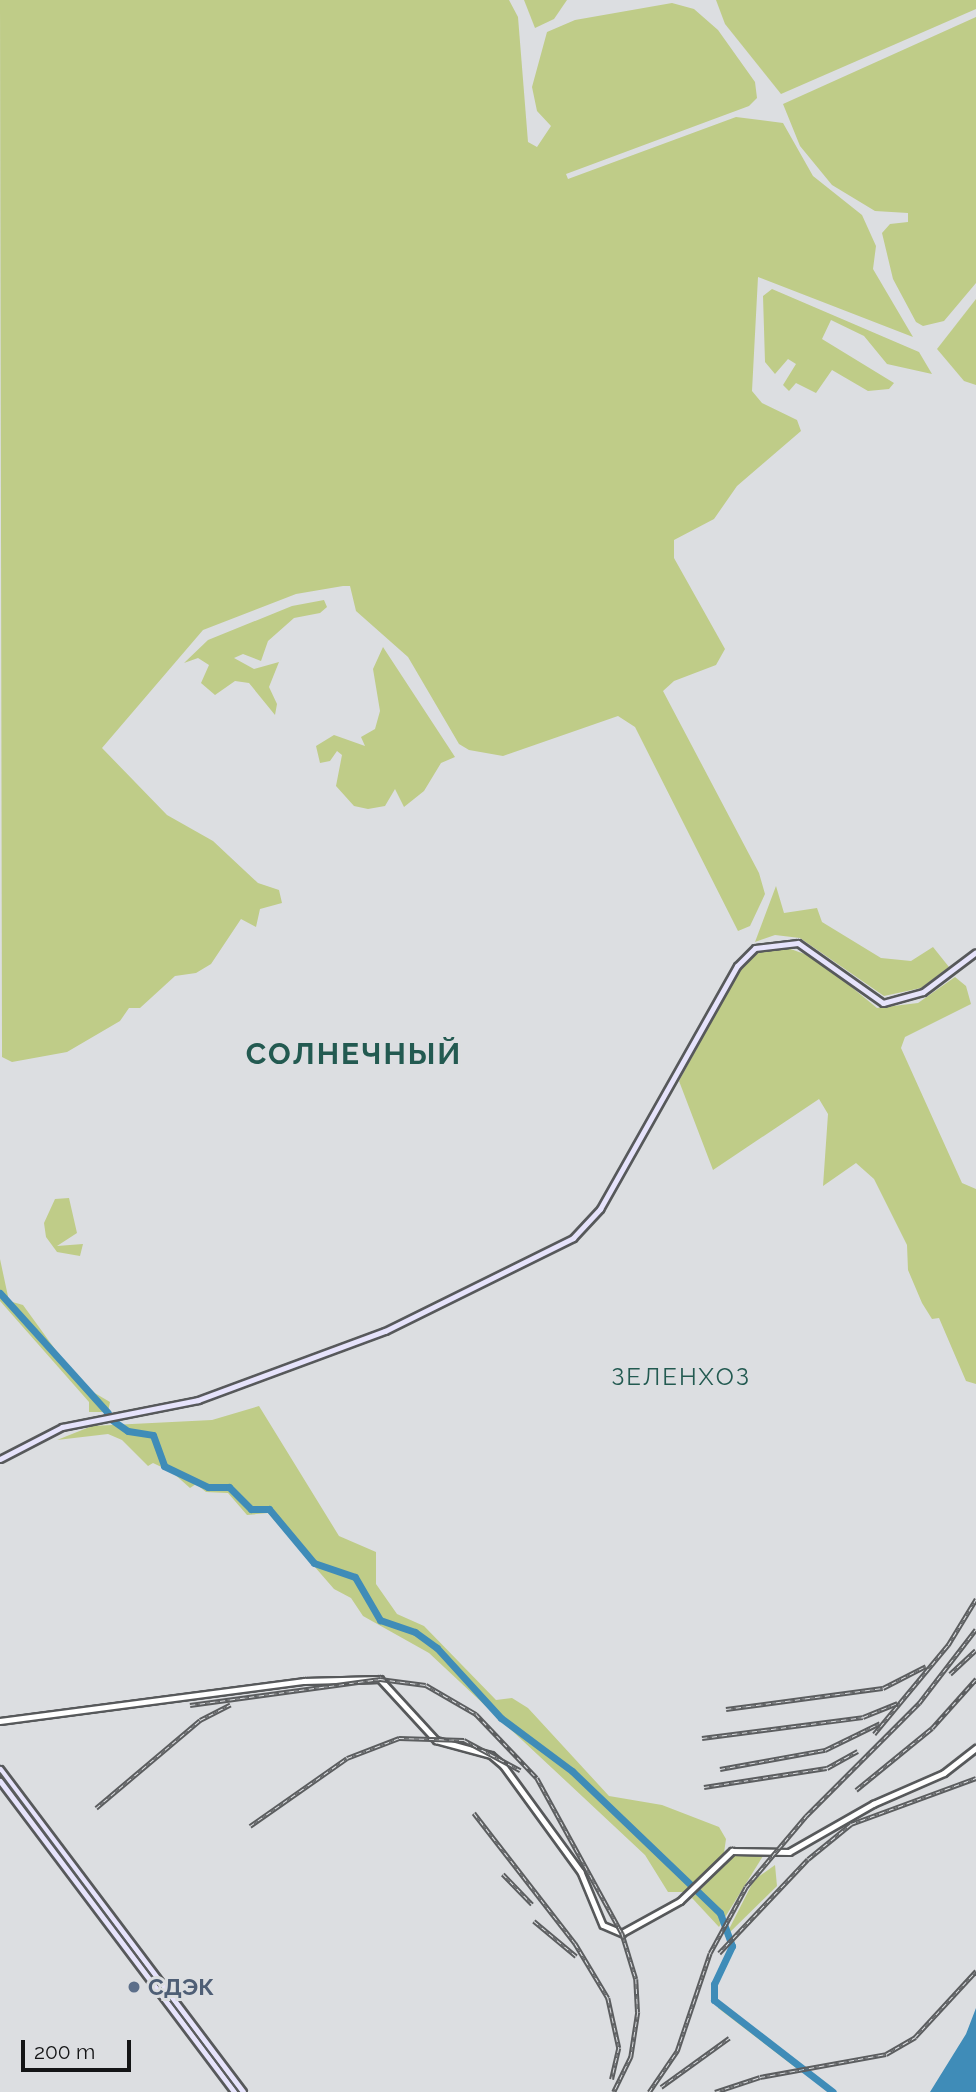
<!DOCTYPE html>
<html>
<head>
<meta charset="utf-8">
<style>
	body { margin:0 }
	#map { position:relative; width:976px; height:2092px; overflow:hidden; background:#dcdee1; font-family:Raleway,sans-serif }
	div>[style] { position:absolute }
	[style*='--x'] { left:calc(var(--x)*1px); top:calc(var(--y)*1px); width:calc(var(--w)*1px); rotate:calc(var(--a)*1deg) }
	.green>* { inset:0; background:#bfcc88 }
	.water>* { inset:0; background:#3f8cb8 }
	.river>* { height:7px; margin:-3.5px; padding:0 3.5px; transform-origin:3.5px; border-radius:3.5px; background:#3f8cb8 }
	.roads { filter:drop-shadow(2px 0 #57595b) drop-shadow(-2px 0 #57595b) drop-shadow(0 2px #57595b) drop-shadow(0 -2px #57595b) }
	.minor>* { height:4.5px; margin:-2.25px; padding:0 2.25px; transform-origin:2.25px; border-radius:2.25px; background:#fff }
	.major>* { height:5px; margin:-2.5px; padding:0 2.5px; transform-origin:2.5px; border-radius:2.5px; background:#e6e3fb }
	.tram>* { height:2px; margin:-1px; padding:0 1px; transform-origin:1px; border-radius:1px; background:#5b5d5f }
	.rail>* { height:4.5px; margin-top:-2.25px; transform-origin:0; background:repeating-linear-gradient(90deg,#dcdee1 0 5px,#5b5d5f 0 10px); box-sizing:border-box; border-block:2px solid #5b5d5f }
	.dots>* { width:19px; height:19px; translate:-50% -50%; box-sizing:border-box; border:4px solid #dcdee1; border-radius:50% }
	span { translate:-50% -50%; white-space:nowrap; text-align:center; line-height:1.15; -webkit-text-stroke:6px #dcdee1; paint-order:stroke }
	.service-label { font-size:23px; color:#4e5e75; font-weight:700 }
	.left { translate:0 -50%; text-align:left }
	.neighbourhood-label { font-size:24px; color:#235a51; letter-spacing:2px }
	.district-label { font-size:30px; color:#235a51; font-weight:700; letter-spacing:2px }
	.scale { position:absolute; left:21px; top:2040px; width:110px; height:32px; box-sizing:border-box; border:4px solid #141516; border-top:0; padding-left:9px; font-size:21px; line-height:24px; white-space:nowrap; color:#141516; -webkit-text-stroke:5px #dcdee1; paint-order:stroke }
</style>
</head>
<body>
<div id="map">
	<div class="green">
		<div style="clip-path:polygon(0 0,509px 0,518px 17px,528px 142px,537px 147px,551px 126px,537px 111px,532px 87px,547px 32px,575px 20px,672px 3px,694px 9px,718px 30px,755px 82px,757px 98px,749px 106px,566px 174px,568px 179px,736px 117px,783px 123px,813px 176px,862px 215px,876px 246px,873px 269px,913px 337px,758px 277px,752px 391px,762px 403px,797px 420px,801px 431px,737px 486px,714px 519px,674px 540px,674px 558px,725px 649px,716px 665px,674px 681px,663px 691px,759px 873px,765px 894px,750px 926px,738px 931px,635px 727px,618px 716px,503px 756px,469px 750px,459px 744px,408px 657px,356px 611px,350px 586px,343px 586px,296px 594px,203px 630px,102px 748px,167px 815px,213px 841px,258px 883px,279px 890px,282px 903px,260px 909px,256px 927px,241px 919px,211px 964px,196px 973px,175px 976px,140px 1008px,129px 1008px,120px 1021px,67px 1052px,12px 1062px,2px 1057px)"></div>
		<div style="clip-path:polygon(524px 0,567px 0,554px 19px,535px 28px)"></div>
		<div style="clip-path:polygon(716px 0,976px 0,976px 9px,781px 94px,725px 24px)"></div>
		<div style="clip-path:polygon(976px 17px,976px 283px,944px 321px,923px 326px,916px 322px,893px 279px,882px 233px,890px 224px,908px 222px,908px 213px,875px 211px,832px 185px,800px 146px,783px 104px)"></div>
		<div style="clip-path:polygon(772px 289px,919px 352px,932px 374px,887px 364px,864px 336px,831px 320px,822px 339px,894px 383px,889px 389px,868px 391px,832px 370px,816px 393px,796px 383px,789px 391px,783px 385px,796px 364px,788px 359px,775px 374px,765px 362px,763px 296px)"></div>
		<div style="clip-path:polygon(976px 299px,976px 385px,964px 381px,937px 349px)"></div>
		<div style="clip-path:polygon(324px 600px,327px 607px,320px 613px,294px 618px,268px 641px,261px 661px,243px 654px,234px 658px,254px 669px,279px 662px,269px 687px,277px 704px,275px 715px,249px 683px,235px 681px,215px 695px,201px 683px,209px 665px,198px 658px,184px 663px,208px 640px,292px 606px)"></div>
		<div style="clip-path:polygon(383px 647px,455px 757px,441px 763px,424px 791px,404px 807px,395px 789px,385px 806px,368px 809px,354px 806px,336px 786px,342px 755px,337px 751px,330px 761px,320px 763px,316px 746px,334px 735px,365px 746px,361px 737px,375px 729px,380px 711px,373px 669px)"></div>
		<div style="clip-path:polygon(776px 886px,784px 913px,817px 908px,822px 922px,881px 958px,911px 961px,933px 947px,949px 967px,921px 988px,884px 996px,800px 938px,775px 935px,755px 942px)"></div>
		<div style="clip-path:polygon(782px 946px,816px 958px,877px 1008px,918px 1003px,955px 977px,966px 986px,971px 1004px,905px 1037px,901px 1048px,962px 1183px,976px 1189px,976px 1384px,966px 1381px,939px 1318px,932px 1319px,922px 1303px,908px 1270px,907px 1245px,874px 1179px,856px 1163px,823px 1186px,828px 1114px,819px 1099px,713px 1170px,679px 1081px,740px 969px,756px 952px)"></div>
		<div style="clip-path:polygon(69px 1198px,77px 1233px,57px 1246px,83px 1244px,80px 1256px,57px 1252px,46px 1237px,44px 1223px,55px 1199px)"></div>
		<div style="clip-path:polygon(0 1259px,9px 1301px,23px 1305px,81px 1385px,110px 1402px,108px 1412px,89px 1412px,89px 1402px,0 1301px)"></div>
		<div style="clip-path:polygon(259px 1406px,339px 1536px,376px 1552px,376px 1584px,397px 1614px,424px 1626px,496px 1700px,512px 1698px,528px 1708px,609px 1796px,662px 1805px,719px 1827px,726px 1839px,724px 1853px,686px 1892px,668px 1892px,645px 1855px,429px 1653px,363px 1616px,351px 1598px,334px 1589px,268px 1513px,247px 1515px,228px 1493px,206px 1492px,196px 1484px,190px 1488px,172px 1472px,153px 1463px,148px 1466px,122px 1440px,108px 1434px,57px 1440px,92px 1426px,212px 1420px)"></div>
		<div style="clip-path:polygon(734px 1856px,763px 1856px,719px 1927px,692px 1898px)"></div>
		<div style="clip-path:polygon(775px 1865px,777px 1886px,725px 1937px,754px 1880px)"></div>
		<div style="clip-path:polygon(720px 2002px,808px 2070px,800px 2071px,718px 2008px)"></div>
	</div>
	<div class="water">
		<div style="clip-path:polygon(976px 2008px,976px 2092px,930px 2092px,966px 2034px)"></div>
	</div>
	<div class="river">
		<div style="--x:0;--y:1293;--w:161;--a:48"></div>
		<div style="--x:112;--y:1420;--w:19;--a:35"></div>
		<div style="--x:128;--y:1431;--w:25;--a:9"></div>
		<div style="--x:153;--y:1435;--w:33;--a:70"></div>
		<div style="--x:164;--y:1466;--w:49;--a:25.5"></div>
		<div style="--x:208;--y:1487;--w:21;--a:0"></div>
		<div style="--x:229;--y:1487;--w:31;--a:45"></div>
		<div style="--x:251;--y:1509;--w:18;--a:0"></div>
		<div style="--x:269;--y:1509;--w:70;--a:50.2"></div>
		<div style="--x:314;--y:1563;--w:43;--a:18.9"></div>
		<div style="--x:355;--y:1577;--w:50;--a:59.8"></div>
		<div style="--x:380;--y:1620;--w:37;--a:19"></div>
		<div style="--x:415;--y:1632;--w:27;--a:36"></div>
		<div style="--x:437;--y:1648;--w:95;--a:47.6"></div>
		<div style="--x:501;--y:1718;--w:89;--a:36.7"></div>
		<div style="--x:572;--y:1771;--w:205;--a:43.8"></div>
		<div style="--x:720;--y:1913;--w:35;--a:70"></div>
		<div style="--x:732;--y:1946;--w:42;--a:115.3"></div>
		<div style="--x:714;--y:1984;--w:16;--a:90"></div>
		<div style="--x:714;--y:2000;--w:150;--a:37.7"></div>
	</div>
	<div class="roads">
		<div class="minor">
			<div style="--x:0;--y:1721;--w:307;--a:-7.5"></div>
			<div style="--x:304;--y:1681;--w:76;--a:-1.5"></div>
			<div style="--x:380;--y:1679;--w:83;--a:47.4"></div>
			<div style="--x:436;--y:1740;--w:57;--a:15.3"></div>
			<div style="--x:491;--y:1755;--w:16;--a:40"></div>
			<div style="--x:503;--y:1765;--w:132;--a:53.9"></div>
			<div style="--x:581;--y:1872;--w:57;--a:67.5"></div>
			<div style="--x:603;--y:1925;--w:21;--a:23"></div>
			<div style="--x:622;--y:1933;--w:66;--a:-28.9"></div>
			<div style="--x:680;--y:1901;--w:72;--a:-43.9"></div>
			<div style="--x:732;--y:1851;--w:57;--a:1"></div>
			<div style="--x:789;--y:1852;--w:97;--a:-29.7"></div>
			<div style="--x:873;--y:1804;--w:77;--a:-23.6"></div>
			<div style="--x:944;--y:1773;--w:41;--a:-38"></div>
		</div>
		<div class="major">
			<div style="--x:0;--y:1459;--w:70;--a:-27.3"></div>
			<div style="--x:62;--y:1427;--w:139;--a:-11.2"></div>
			<div style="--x:198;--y:1400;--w:199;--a:-20.3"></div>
			<div style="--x:385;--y:1331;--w:210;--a:-26.3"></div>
			<div style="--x:573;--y:1238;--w:40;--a:-47"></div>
			<div style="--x:600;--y:1209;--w:279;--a:-60.6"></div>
			<div style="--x:737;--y:966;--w:25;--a:-45"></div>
			<div style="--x:755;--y:948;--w:43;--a:-6.6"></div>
			<div style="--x:798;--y:943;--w:104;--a:35.2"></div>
			<div style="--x:883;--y:1003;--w:41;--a:-15.4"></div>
			<div style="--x:923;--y:992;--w:66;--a:-37"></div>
			<div style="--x:0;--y:1769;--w:404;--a:53"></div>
			<div style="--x:0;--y:1781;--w:389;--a:53"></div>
		</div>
	</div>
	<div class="tram">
		<div style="--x:0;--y:1773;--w:399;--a:53.2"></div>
	</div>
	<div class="rail">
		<div style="--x:950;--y:1674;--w:35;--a:-43"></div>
		<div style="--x:190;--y:1705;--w:192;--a:-7.8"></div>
		<div style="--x:380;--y:1679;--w:46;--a:7.4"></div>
		<div style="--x:426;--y:1685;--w:58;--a:30.1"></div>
		<div style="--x:476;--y:1714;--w:88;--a:46.4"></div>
		<div style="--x:537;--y:1778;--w:177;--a:61.3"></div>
		<div style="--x:622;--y:1933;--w:48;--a:73.1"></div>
		<div style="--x:636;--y:1979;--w:33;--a:87"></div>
		<div style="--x:638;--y:2012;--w:46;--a:98.8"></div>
		<div style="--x:631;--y:2057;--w:39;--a:116"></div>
		<div style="--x:726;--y:1709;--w:158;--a:-7.6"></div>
		<div style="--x:883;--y:1688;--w:48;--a:-27.1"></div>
		<div style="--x:874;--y:1734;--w:116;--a:-50.3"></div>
		<div style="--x:948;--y:1645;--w:54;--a:-58.7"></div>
		<div style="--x:702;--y:1738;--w:162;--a:-7.4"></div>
		<div style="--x:863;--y:1717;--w:37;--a:-22"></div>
		<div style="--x:720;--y:1769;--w:107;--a:-10.3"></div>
		<div style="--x:825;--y:1750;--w:61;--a:-26.1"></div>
		<div style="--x:704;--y:1787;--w:124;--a:-8.8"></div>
		<div style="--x:827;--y:1768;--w:35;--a:-29"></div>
		<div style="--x:856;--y:1790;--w:98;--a:-39.2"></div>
		<div style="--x:932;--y:1728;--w:66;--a:-48.1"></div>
		<div style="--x:96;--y:1808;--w:136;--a:-40.2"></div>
		<div style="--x:200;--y:1720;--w:34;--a:-27"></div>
		<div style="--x:474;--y:1813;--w:165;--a:52.2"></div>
		<div style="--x:575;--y:1943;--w:64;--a:59"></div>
		<div style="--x:608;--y:1998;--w:51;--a:77.6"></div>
		<div style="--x:619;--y:2048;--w:32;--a:103"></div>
		<div style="--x:250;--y:1826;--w:118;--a:-35"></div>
		<div style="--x:347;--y:1758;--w:56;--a:-21"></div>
		<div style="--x:399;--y:1738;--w:65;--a:1.8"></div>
		<div style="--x:464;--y:1740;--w:64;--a:28.2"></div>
		<div style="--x:503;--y:1874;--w:42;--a:46"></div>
		<div style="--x:534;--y:1921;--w:55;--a:39.8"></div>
		<div style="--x:719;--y:1953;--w:129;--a:-46.6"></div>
		<div style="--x:808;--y:1859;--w:55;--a:-39.1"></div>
		<div style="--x:851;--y:1824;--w:133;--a:-20.2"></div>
		<div style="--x:661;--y:2087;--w:84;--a:-35.8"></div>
		<div style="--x:649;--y:2092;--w:50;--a:-55.7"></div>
		<div style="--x:677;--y:2051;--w:103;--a:-71.4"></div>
		<div style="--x:710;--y:1953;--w:75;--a:-61.4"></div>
		<div style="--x:746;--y:1887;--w:93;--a:-49.8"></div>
		<div style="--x:806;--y:1816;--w:160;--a:-45"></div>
		<div style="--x:919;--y:1703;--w:93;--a:-52.4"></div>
		<div style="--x:715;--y:2092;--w:47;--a:-18.4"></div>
		<div style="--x:760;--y:2077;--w:128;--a:-10.3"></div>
		<div style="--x:886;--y:2054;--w:34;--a:-30"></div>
		<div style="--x:915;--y:2037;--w:90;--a:-47.3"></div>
	</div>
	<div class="dots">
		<div style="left:134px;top:1987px;background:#5c6f8a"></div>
	</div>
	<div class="service-label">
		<span class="left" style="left:148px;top:1987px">СДЭК</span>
	</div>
	<div class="neighbourhood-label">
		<span style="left:681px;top:1377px">ЗЕЛЕНХОЗ</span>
	</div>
	<div class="district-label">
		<span style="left:354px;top:1054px">СОЛНЕЧНЫЙ</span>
	</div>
	<div class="scale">200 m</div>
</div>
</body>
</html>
